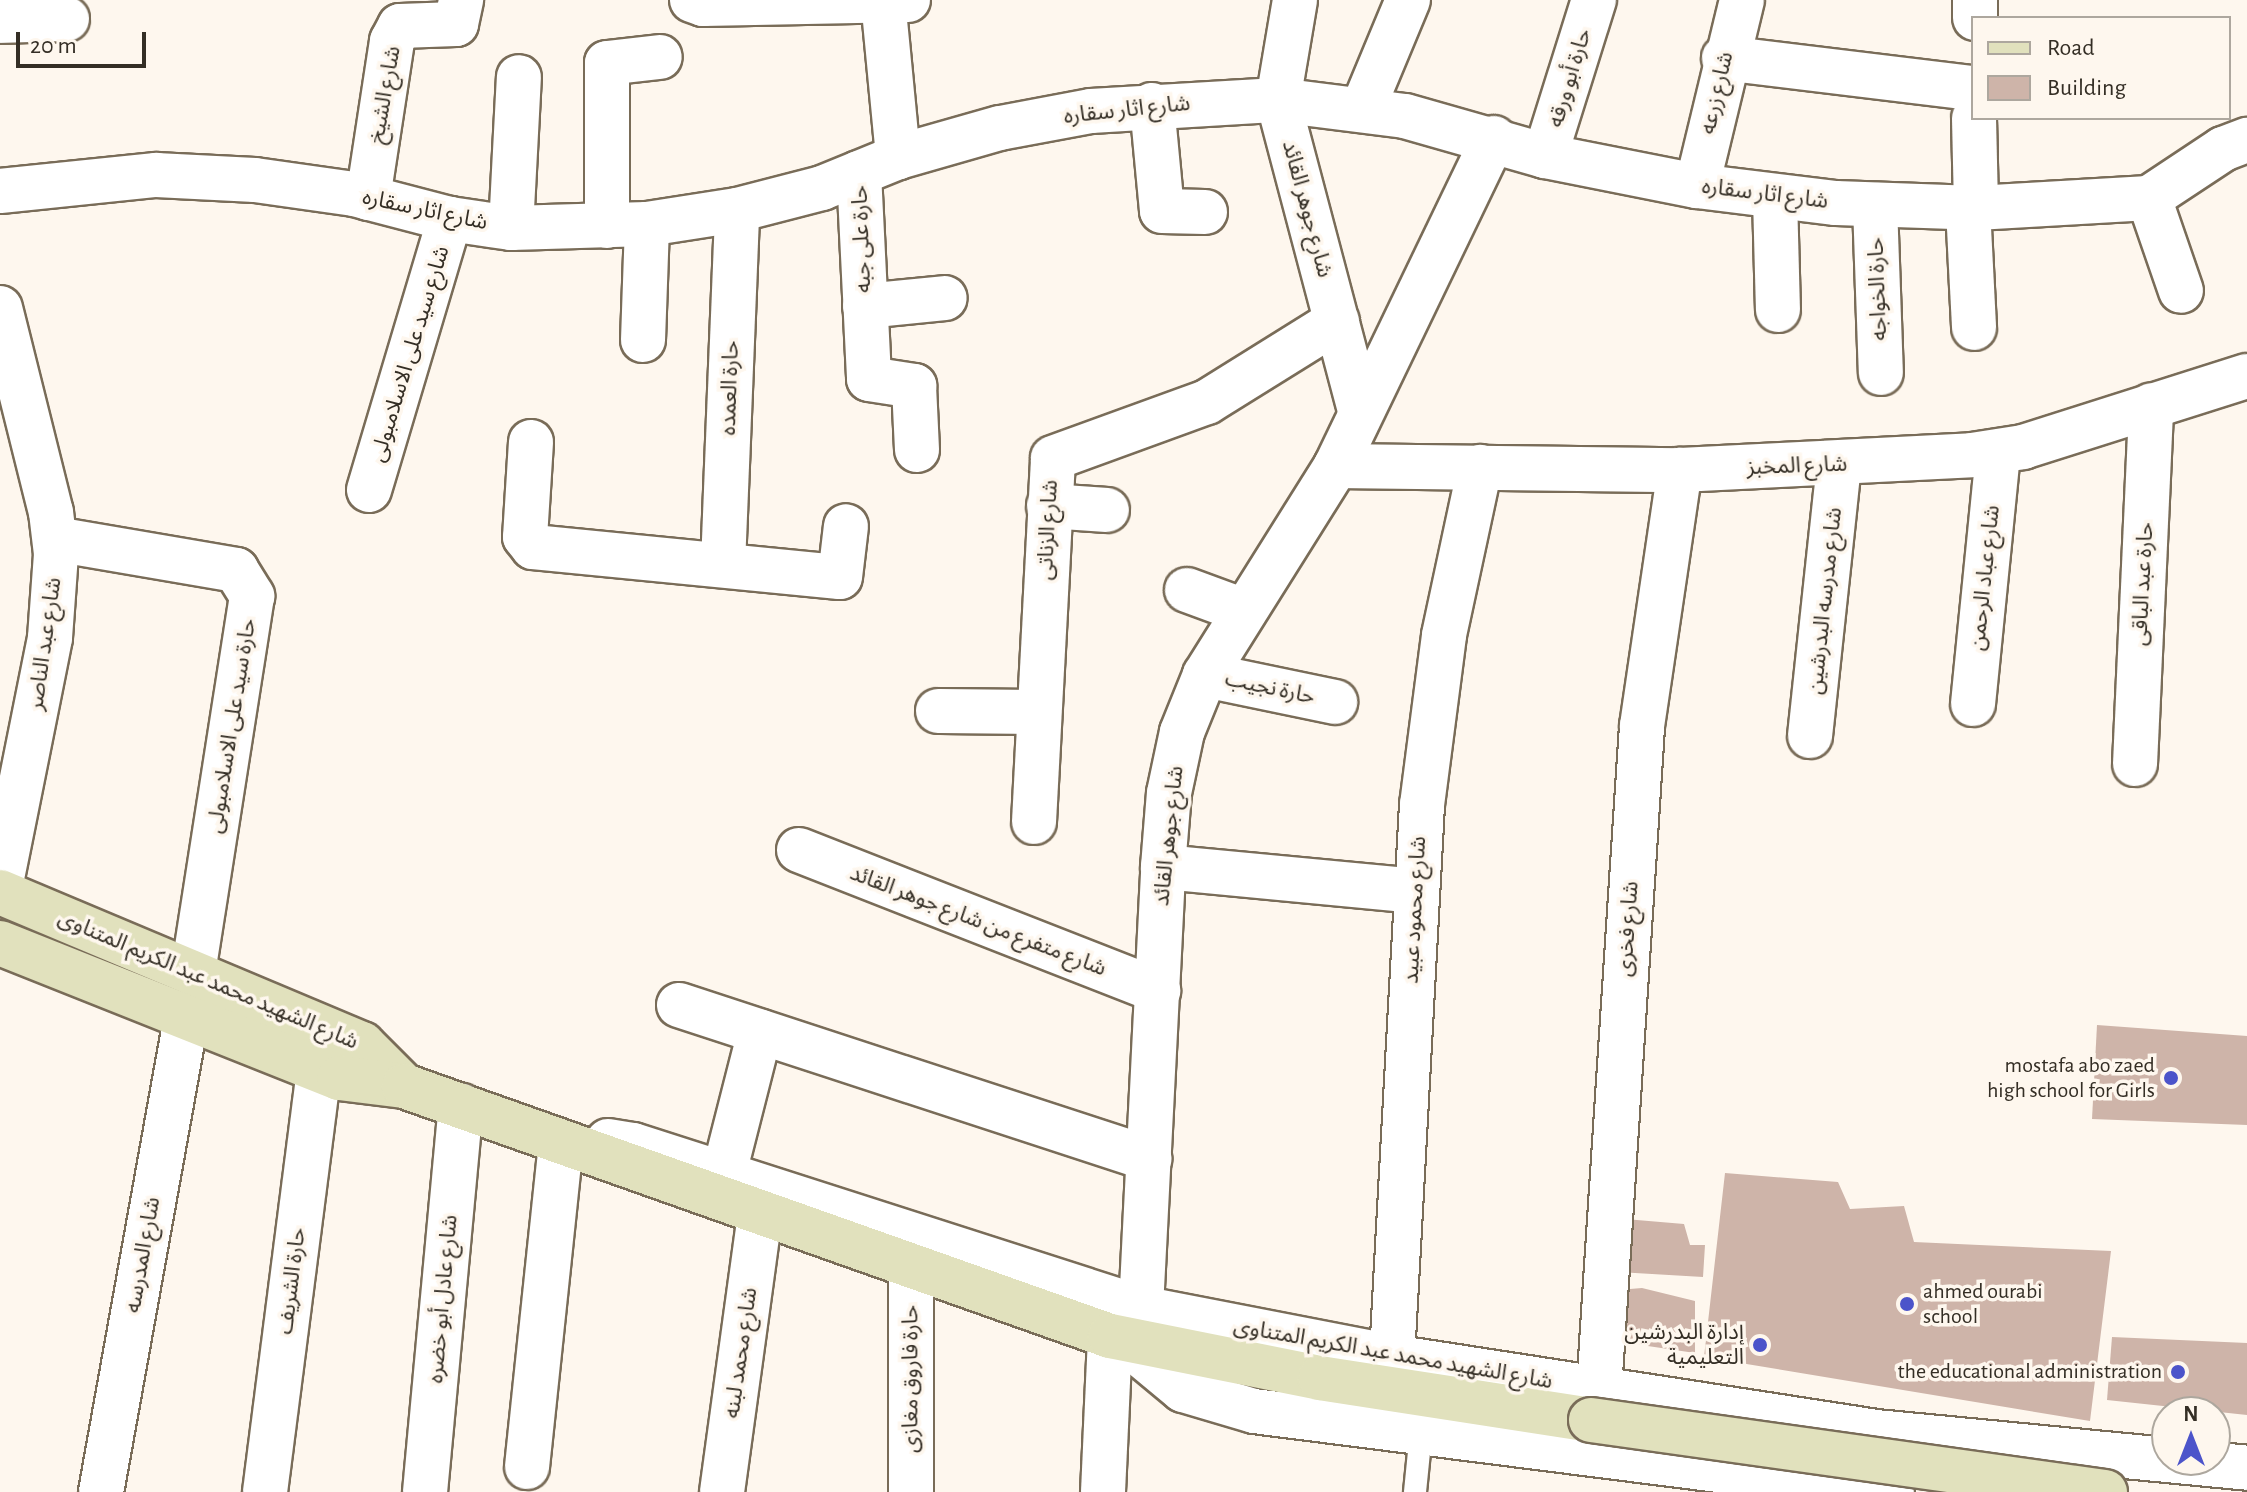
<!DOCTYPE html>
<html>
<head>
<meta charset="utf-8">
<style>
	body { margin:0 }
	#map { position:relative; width:2247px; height:1492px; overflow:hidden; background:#fef7ee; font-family:"Alegreya Sans","Noto Sans Arabic",sans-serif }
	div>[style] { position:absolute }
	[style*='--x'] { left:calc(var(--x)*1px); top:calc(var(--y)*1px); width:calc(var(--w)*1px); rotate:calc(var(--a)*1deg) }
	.building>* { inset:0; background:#ceb4a9 }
	.roads { filter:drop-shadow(2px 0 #796c58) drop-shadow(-2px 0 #796c58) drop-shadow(0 2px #796c58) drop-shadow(0 -2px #796c58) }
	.service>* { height:22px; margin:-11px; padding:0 11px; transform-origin:11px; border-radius:11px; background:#fff }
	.minor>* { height:44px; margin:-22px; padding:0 22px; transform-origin:22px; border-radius:22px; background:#fff }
	.tertiary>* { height:44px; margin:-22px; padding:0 22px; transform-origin:22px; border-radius:22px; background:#fff }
	.secondary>* { height:44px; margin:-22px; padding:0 22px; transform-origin:22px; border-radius:22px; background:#e1e1bd }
	.bridges { filter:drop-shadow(2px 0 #796c58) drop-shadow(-2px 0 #796c58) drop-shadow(0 2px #796c58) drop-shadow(0 -2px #796c58) }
	.secondary-bridge>* { height:44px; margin:-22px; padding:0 22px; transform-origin:22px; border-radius:22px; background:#e1e1bd }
	.dots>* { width:22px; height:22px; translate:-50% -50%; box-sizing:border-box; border:4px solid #fef7ee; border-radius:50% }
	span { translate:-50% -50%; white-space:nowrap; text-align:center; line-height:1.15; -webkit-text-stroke:7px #fef7ee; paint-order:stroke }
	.street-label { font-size:22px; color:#342e25 }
	.poi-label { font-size:22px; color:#342e25 }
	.right { translate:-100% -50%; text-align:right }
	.left { translate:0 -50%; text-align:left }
	.legend { position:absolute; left:1971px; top:16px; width:260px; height:104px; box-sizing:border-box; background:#fef7ee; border:2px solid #ada79e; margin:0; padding:10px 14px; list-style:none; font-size:24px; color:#342e25 }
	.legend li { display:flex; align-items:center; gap:16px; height:40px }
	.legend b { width:40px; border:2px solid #ada79e }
	.north { position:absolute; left:2151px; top:1396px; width:80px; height:80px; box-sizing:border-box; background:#fef7ee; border:2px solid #ada79e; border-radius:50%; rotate:0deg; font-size:22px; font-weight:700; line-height:32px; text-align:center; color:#342e25 }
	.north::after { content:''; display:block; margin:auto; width:28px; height:36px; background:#4c54ca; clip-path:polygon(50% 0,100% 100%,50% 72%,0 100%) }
	.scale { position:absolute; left:16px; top:32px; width:130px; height:36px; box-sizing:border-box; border:4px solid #342e25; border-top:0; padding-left:10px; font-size:24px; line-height:28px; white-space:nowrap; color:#342e25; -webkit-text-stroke:6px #fef7ee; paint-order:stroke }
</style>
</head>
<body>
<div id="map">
	<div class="building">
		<div style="clip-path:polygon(2097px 1025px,2247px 1036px,2247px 1125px,2092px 1119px)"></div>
		<div style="clip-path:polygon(1725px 1173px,1838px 1182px,1850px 1209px,1904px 1206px,1914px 1242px,2111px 1251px,2090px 1421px,1704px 1357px)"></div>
		<div style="clip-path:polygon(1625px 1219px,1684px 1224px,1690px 1245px,1705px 1245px,1703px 1277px,1618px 1272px)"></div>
		<div style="clip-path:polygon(1642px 1288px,1695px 1301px,1695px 1353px,1614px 1341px,1618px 1290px)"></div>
		<div style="clip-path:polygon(2112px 1337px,2247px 1343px,2247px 1415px,2107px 1400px)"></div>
	</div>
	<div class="roads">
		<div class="service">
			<div style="--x:1415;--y:1492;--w:60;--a:-84.3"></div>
		</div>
		<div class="minor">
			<div style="--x:692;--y:0;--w:12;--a:20"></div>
			<div style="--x:703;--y:4;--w:205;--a:-1.1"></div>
			<div style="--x:883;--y:0;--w:158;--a:84.5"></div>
			<div style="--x:1295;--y:0;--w:101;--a:99.6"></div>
			<div style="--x:1278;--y:100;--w:322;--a:75.2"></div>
			<div style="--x:1975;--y:18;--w:18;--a:-90"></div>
			<div style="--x:0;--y:21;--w:67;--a:-1.7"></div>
			<div style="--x:1724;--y:58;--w:251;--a:6.9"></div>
			<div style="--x:1152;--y:105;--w:106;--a:84.6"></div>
			<div style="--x:1162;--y:211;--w:43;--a:1.3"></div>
			<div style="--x:1363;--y:108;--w:117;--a:-67.4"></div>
			<div style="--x:1974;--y:118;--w:90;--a:88.7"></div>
			<div style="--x:1545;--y:156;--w:164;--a:-72.6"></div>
			<div style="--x:859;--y:173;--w:206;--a:87.2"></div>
			<div style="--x:869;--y:379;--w:46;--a:8.8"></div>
			<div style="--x:914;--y:386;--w:64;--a:87.3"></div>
			<div style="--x:1697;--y:186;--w:191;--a:-76.4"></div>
			<div style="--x:0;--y:191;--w:157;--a:-5.9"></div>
			<div style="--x:156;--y:175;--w:99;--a:2.9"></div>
			<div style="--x:255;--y:180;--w:100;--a:8"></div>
			<div style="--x:354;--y:194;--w:99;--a:14.6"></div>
			<div style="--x:450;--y:219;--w:62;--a:8.4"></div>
			<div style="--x:511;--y:228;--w:136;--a:-1.7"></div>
			<div style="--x:647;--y:224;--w:91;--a:-8.8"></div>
			<div style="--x:737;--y:210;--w:88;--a:-14.5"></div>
			<div style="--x:822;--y:188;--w:82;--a:-22.2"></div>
			<div style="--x:898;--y:157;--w:106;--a:-15.9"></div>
			<div style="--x:1000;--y:128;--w:93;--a:-10.6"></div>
			<div style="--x:1091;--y:111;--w:187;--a:-3.4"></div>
			<div style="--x:1278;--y:100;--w:128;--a:7.2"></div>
			<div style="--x:1405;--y:116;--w:146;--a:15.9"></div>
			<div style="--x:1545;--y:156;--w:155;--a:11.2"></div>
			<div style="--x:1697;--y:186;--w:140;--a:7"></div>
			<div style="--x:1836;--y:203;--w:140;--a:2"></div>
			<div style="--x:1976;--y:208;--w:173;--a:-3.3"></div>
			<div style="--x:2149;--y:198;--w:89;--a:-33.5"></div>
			<div style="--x:2223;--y:149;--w:26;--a:-21"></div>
			<div style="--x:1775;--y:197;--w:113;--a:88.5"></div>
			<div style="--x:368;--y:198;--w:159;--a:-81.3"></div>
			<div style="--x:392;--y:41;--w:17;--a:-62"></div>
			<div style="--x:400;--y:26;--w:56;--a:-2"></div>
			<div style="--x:456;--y:24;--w:25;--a:-78"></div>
			<div style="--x:2149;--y:198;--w:98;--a:71"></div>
			<div style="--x:1875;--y:205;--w:168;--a:88"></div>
			<div style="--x:1968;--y:208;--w:120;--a:87.1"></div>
			<div style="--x:607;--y:226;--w:163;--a:-90"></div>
			<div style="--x:607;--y:63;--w:53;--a:-6.5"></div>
			<div style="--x:511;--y:228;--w:151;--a:-87"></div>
			<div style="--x:865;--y:306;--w:80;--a:-5.7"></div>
			<div style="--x:0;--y:308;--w:210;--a:76"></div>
			<div style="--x:51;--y:512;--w:42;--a:83.2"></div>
			<div style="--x:56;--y:554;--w:84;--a:94.1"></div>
			<div style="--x:50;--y:638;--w:255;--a:101.3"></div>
			<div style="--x:643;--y:340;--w:116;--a:-88"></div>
			<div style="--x:531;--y:442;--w:95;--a:93.6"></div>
			<div style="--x:525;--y:537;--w:13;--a:51"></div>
			<div style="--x:533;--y:547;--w:308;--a:5.6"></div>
			<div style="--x:840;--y:577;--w:51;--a:-83.3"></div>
			<div style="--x:1336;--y:466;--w:344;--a:0.7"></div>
			<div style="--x:1680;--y:470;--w:292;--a:-2.9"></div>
			<div style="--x:1972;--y:455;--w:52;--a:-8.9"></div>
			<div style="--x:2023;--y:447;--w:235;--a:-17.6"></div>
			<div style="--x:369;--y:490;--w:283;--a:-73.4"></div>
			<div style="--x:1049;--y:506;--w:58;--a:3.9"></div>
			<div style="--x:55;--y:539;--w:184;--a:9.7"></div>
			<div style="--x:236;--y:570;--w:31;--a:58"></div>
			<div style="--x:252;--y:596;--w:382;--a:98.9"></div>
			<div style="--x:723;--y:565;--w:355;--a:-87.7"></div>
			<div style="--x:1187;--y:590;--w:61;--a:20.2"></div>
			<div style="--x:1205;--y:675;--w:133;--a:11.7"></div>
			<div style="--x:1973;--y:704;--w:253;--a:-84.3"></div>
			<div style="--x:938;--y:711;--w:101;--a:0.6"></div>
			<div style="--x:1810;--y:736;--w:273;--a:-83.9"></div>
			<div style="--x:2135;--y:764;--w:359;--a:-87.4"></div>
			<div style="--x:1034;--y:822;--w:364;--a:-87"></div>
			<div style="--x:1053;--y:458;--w:164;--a:-20"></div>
			<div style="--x:1207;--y:402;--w:153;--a:-31.9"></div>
			<div style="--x:799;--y:850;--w:386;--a:21.4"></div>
			<div style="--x:1163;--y:867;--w:254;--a:5.4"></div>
			<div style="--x:679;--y:1005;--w:495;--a:18.1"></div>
			<div style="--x:724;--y:1173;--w:146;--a:-75.7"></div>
			<div style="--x:911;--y:1267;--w:225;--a:90"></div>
			<div style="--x:1141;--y:1308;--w:442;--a:-87.1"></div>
			<div style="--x:1163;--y:867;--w:74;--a:-85.4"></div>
			<div style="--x:1169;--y:793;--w:62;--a:-78"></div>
			<div style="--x:1182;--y:732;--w:61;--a:-68"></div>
			<div style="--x:1205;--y:675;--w:247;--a:-57.9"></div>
			<div style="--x:1336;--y:466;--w:364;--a:-64.3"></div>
			<div style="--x:1392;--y:1357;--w:553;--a:-86.89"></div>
			<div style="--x:1422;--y:805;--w:171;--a:-82.6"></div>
			<div style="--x:1444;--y:635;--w:172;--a:-77.9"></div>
			<div style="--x:1599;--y:1390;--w:665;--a:-86.29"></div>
			<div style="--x:1642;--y:726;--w:259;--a:-81.6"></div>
			<div style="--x:527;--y:1467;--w:326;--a:-84"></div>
			<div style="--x:101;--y:1492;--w:482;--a:-79.8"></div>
			<div style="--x:265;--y:1492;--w:425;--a:-82.7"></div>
			<div style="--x:425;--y:1492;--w:388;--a:-84.7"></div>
			<div style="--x:722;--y:1492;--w:281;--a:-82.2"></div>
			<div style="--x:1103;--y:1492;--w:156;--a:-87.4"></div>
		</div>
		<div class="tertiary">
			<div style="--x:608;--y:1141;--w:25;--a:9"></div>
			<div style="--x:633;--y:1145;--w:534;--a:17.79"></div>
			<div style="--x:1141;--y:1308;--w:256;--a:11"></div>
			<div style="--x:1392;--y:1357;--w:490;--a:8.8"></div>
			<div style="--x:1876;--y:1432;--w:373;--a:5.5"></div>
			<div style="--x:1123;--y:1340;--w:78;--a:39.8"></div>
			<div style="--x:1183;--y:1390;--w:74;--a:16.5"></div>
			<div style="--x:1254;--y:1411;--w:643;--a:7.24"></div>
		</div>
		<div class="secondary">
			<div style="--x:0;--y:892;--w:393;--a:22.8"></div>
			<div style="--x:362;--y:1044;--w:59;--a:45"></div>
			<div style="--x:0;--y:943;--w:365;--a:21.7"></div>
			<div style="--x:339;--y:1078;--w:65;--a:7"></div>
			<div style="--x:404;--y:1086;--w:749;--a:19.5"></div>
			<div style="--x:1110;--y:1336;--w:214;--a:11.3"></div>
			<div style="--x:1320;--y:1378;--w:274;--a:8.8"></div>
		</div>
	</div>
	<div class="bridges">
		<div class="secondary-bridge">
			<div style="--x:1591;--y:1420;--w:519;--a:7.97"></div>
		</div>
	</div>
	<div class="dots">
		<div style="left:2171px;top:1078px;background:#4c54ca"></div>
		<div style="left:1907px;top:1304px;background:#4c54ca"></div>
		<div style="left:1760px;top:1345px;background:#4c54ca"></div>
		<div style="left:2178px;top:1372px;background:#4c54ca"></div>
	</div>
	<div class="street-label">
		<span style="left:1570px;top:78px;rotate:-73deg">حارة أبو ورقه</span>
		<span style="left:1717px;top:93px;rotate:-77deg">شارع زرعه</span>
		<span style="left:385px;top:95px;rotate:-80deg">شارع الشيخ</span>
		<span style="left:1127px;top:110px;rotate:-6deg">شارع اثار سقاره</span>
		<span style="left:1765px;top:194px;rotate:7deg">شارع اثار سقاره</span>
		<span style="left:1307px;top:209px;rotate:75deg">شارع جوهر القائد</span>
		<span style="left:425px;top:210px;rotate:12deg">شارع اثار سقاره</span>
		<span style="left:862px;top:239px;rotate:-92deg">حارة على جبه</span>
		<span style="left:1878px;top:289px;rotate:-92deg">حارة الخواجه</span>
		<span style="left:410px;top:354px;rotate:-73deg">شارع سيد على الاسلامبولى</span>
		<span style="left:730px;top:388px;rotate:-88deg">حارة العمده</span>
		<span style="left:1797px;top:466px;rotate:-2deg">شارع المخبز</span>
		<span style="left:1048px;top:530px;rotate:-87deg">شارع الزناتى</span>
		<span style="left:1985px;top:578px;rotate:-84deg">شارع عباد الرحمن</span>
		<span style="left:2143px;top:584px;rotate:-87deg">حارة عبد الباقى</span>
		<span style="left:1825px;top:601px;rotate:-84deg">شارع مدرسه البدرشين</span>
		<span style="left:45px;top:644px;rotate:-82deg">شارع عبد الناصر</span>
		<span style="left:1270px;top:688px;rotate:12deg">حارة نجيب</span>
		<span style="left:232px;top:726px;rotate:-81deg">حارة سيد على الاسلامبولى</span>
		<span style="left:1169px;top:836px;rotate:-84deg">شارع جوهر القائد</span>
		<span style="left:1415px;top:910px;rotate:-87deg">شارع محمود عبيد</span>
		<span style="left:978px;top:921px;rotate:21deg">شارع متفرع من شارع جوهر القائد</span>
		<span style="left:1628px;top:929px;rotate:-86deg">شارع فخرى</span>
		<span style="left:208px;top:980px;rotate:23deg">شارع الشهيد محمد عبد الكريم المتناوى</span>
		<span style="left:143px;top:1255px;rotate:-80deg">شارع المدرسه</span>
		<span style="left:292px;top:1281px;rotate:-83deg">حارة الشريف</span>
		<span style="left:443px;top:1299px;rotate:-85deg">شارع عادل أبو خضره</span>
		<span style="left:741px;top:1353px;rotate:-82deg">شارع محمد لبنه</span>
		<span style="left:1393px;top:1354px;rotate:10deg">شارع الشهيد محمد عبد الكريم المتناوى</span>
		<span style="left:911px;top:1379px;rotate:-90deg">حارة فاروق مغازى</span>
	</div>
	<div class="poi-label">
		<span class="right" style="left:2155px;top:1078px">mostafa abo zaed<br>high school for Girls</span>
		<span class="left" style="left:1923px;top:1304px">ahmed ourabi<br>school</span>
		<span class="right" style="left:1744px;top:1345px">إدارة البدرشين<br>التعليمية</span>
		<span class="right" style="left:2162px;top:1372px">the educational administration</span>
	</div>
	<ul class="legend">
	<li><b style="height:10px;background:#e1e1bd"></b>Road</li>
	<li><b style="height:22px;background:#ceb4a9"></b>Building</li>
	</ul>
	<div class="north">N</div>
	<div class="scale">20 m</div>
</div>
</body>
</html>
